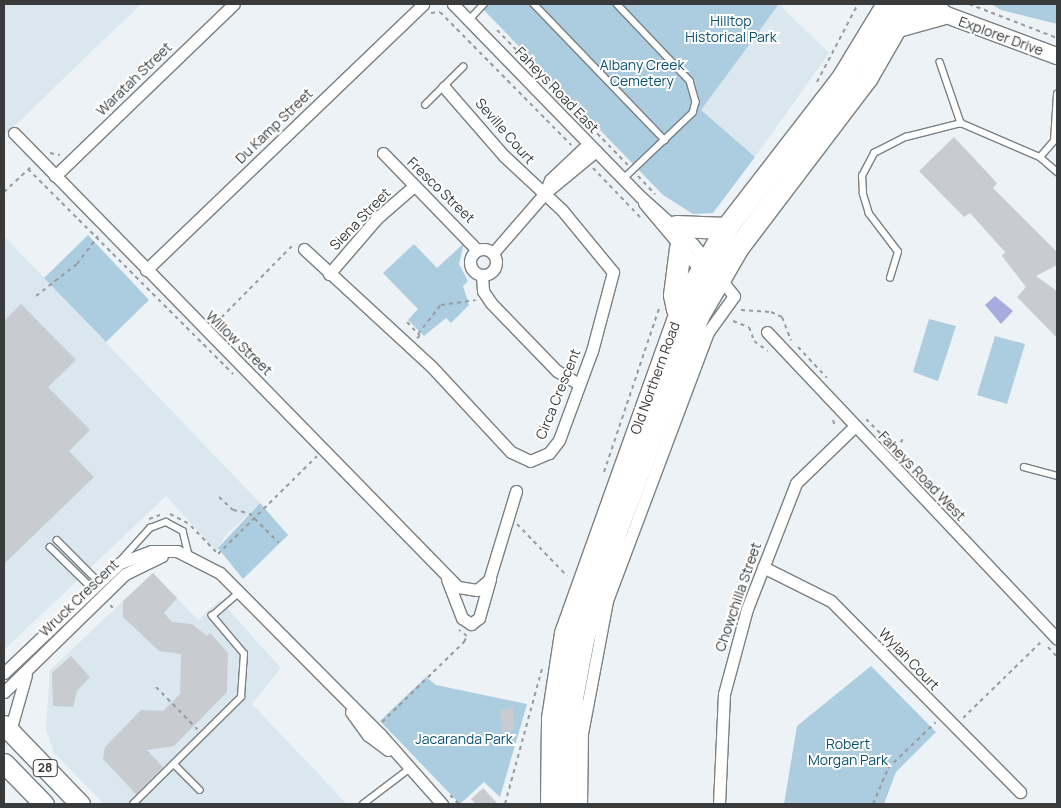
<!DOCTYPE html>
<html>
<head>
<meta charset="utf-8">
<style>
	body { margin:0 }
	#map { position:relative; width:1061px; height:808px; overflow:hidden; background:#edf2f6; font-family:Manrope,sans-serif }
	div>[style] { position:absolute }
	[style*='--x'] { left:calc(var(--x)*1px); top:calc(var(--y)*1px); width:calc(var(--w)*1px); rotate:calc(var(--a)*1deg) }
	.built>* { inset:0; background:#dae7ef }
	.green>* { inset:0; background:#accddf }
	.water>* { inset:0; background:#a6acdd }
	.building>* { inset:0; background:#c8cbd0 }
	.path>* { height:2px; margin-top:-1px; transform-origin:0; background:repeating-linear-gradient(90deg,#979b9e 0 4px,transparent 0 8px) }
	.roads { filter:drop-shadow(1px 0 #7a8083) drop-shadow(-1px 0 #7a8083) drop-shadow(0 1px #7a8083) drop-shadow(0 -1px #7a8083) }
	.lane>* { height:5.5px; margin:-2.75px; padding:0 2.75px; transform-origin:2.75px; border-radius:2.75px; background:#fff }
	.street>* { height:11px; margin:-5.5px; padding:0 5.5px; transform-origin:5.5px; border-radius:5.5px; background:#fff }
	.street>.ring { margin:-5.5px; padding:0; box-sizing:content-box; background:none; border:11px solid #fff; border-radius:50% }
	.secondary>* { height:16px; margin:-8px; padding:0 8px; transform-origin:8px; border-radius:8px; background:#fff }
	.primary>* { height:19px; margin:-9.5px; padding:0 9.5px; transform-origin:9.5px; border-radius:9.5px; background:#fff }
	.highway>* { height:21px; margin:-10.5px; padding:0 10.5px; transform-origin:10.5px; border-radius:10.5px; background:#fff }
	span { translate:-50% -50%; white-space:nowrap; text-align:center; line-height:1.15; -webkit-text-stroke:4px #fff; paint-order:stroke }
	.shield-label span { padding:1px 4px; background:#fff; border:1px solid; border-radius:4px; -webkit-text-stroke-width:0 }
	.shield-label { font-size:12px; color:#383a3c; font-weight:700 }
	.park-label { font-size:14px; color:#0a516f }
	.street-label { font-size:14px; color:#383a3c }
	.frame { position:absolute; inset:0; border:5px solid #383a3c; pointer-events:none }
</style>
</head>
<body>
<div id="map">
	<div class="built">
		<div style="clip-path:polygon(4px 4px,141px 4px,4px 136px)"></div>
		<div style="clip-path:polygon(779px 4px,829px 53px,755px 157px,701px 110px)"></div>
		<div style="clip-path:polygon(4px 236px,260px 503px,224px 537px,217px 552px,166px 496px,4px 650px)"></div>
		<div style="clip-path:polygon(153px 573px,198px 620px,220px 600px,281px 668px,252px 704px,347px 804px,104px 804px,54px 753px,46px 729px,50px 670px)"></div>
	</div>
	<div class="green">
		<div style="clip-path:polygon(478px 4px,779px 4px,701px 110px,755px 157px,713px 213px,693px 214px,663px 195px)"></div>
		<div style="clip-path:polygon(991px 4px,1057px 4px,1057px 24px,1001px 10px)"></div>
		<div style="clip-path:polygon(88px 235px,149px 300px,106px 342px,44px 278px)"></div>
		<div style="clip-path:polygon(464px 243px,459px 264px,468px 281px,463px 286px,469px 305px,451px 323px,446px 318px,424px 336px,408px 320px,418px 309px,383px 273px,414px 244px,437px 268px)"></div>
		<div style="clip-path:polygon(929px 319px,956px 326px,938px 381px,913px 372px)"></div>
		<div style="clip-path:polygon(995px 336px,1025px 344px,1007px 404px,977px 395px)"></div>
		<div style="clip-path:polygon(260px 503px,288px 535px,243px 579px,218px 548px)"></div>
		<div style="clip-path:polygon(871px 666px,936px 732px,896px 772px,884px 804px,784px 804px,797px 726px)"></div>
		<div style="clip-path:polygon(426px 677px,436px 685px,527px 704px,500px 797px,484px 782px,460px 804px,380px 721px)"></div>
	</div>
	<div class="water">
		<div style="clip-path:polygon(995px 296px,1013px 311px,1001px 324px,985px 305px)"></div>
	</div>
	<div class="building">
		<div style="clip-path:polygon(954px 137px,997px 183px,993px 188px,1057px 252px,1057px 265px,1036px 276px,1057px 291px,1057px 338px,1017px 297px,1026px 287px,1002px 256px,1005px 252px,970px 213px,964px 217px,919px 171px)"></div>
		<div style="clip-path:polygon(21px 304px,76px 360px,48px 387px,90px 430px,69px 451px,94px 477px,4px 564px,4px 321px)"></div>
		<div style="clip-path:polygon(153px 573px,177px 598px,164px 613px,172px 622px,192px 624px,207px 636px,210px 633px,228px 653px,227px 692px,174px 746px,147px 750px,163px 767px,136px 794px,103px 759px,105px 747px,141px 710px,163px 711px,180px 694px,181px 654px,159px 651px,123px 617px,123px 601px)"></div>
		<div style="clip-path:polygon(71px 656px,90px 677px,77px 691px,73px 707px,53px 706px,52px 673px)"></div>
		<div style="clip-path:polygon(513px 707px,514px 730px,502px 733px,500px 711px)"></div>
		<div style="clip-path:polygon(483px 788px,498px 804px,476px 804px,471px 799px)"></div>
	</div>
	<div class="path">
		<div style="--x:969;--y:4;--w:94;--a:21.1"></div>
		<div style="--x:431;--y:13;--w:9;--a:-6"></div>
		<div style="--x:440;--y:12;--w:187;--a:45.4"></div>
		<div style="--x:497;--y:30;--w:188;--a:45.9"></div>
		<div style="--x:817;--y:82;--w:88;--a:-62.3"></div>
		<div style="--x:50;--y:153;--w:10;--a:11"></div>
		<div style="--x:593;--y:168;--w:68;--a:46.2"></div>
		<div style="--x:28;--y:169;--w:290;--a:45"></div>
		<div style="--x:638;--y:176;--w:25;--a:47"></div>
		<div style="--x:4;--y:192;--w:37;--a:-43"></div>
		<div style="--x:36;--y:296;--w:52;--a:-38"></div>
		<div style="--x:77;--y:264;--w:35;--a:-53"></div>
		<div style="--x:741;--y:310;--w:30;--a:4"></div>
		<div style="--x:771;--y:312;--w:12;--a:24"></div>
		<div style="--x:782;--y:317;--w:25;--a:69"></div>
		<div style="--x:733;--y:321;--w:17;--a:21"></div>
		<div style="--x:749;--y:327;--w:15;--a:70"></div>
		<div style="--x:754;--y:341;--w:17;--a:36"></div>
		<div style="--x:407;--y:322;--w:19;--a:47"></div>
		<div style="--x:420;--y:336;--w:4;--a:146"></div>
		<div style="--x:216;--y:323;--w:110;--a:-45.4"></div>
		<div style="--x:418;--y:334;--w:37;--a:-52"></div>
		<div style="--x:441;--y:305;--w:35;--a:-8"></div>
		<div style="--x:798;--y:347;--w:42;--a:46.9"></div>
		<div style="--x:866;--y:419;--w:42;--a:45"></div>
		<div style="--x:833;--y:420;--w:6;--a:72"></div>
		<div style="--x:896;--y:449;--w:12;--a:-55"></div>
		<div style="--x:604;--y:472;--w:175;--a:-71.4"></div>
		<div style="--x:219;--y:497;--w:19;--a:43"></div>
		<div style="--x:233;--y:510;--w:16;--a:11"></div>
		<div style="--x:249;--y:513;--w:42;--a:45"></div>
		<div style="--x:170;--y:514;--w:20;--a:27"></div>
		<div style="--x:149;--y:519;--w:15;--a:-20"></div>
		<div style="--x:517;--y:524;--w:72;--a:46.1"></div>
		<div style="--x:191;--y:526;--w:39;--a:46"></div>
		<div style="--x:218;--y:554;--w:139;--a:-44.7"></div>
		<div style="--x:110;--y:605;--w:6;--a:45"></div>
		<div style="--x:1048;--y:647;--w:13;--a:48"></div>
		<div style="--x:156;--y:687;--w:59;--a:45.7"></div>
		<div style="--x:963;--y:718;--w:110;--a:-44.3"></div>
		<div style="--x:382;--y:722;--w:115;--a:-44.3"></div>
		<div style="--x:464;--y:642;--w:7;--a:-63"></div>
		<div style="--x:467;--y:636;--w:10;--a:-143"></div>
		<div style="--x:450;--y:795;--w:13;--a:45"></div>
		<div style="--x:505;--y:804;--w:144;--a:-74.7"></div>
		<div style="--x:873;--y:804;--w:39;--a:-67"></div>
		<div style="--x:888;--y:768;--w:66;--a:-43.8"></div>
	</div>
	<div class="roads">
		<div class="lane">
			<div style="--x:534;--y:4;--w:189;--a:46.1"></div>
			<div style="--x:617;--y:4;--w:106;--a:46.5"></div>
			<div style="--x:690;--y:81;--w:22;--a:74"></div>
			<div style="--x:696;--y:102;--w:11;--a:105"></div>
			<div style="--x:693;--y:113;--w:97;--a:136.3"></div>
			<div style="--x:469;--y:20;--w:22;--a:-47"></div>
			<div style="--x:940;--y:62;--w:65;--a:71"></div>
			<div style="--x:425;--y:105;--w:54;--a:-45"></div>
			<div style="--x:1040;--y:157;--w:21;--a:-49"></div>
			<div style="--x:1054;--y:141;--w:47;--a:-86.3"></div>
			<div style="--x:890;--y:278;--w:27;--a:-73"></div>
			<div style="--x:898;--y:252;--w:48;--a:-127.3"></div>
			<div style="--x:869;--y:214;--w:21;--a:-107"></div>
			<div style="--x:863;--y:194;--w:18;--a:-93"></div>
			<div style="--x:862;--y:176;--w:26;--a:-62"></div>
			<div style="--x:874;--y:153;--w:36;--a:-27"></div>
			<div style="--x:906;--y:137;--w:57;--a:-14.3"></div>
			<div style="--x:961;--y:123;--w:86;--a:23.3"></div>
			<div style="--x:1040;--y:157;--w:23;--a:41"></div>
			<div style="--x:1024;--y:467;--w:34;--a:15"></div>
			<div style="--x:57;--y:540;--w:59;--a:45"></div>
			<div style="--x:50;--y:547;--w:59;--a:44.3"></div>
			<div style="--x:121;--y:560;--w:43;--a:-47.8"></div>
			<div style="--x:150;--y:528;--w:17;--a:-21"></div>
			<div style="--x:166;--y:522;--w:19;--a:28"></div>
			<div style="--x:183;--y:531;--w:25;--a:76"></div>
			<div style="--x:175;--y:765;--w:35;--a:45"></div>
			<div style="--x:133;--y:804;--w:152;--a:-44.7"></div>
			<div style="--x:241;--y:697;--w:43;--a:-86"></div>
			<div style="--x:244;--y:654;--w:50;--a:-130.1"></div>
			<div style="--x:212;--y:616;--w:35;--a:-41"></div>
			<div style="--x:363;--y:804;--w:56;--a:-37.1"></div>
		</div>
		<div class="street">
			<div style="--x:453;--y:4;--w:269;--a:45.8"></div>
			<div style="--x:641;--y:197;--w:70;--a:42.1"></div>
			<div style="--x:693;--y:244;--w:66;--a:51.7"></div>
			<div style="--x:734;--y:296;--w:44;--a:125.8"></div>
			<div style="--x:708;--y:332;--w:287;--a:110.6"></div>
			<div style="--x:607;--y:601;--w:134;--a:100.7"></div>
			<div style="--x:582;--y:733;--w:71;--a:90.8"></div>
			<div style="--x:14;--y:133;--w:635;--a:45.64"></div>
			<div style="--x:458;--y:587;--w:19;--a:9"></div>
			<div style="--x:477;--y:590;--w:16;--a:-40"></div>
			<div style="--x:489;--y:580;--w:93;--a:-73.1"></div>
			<div style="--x:383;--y:153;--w:135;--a:45.9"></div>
			<div style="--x:55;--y:176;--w:248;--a:-43.9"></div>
			<div style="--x:545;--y:193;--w:66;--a:-39.5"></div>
			<div style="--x:644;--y:203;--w:92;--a:49.9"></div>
			<div class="ring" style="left:470px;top:249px;width:15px;height:15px"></div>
			<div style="--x:304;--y:249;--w:173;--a:42.7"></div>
			<div style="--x:431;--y:366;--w:117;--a:47.1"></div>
			<div style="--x:511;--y:452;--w:21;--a:25"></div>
			<div style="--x:530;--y:461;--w:21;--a:-23"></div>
			<div style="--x:549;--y:453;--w:16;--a:-52"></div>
			<div style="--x:559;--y:440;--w:95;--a:-69.7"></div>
			<div style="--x:592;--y:351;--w:82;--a:-75.1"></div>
			<div style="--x:613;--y:272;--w:80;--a:-129.4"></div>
			<div style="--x:562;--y:210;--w:79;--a:-137"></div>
			<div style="--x:504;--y:156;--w:91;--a:-131"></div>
			<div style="--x:493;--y:253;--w:79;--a:-49.1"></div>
			<div style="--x:545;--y:193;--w:14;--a:-69"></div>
			<div style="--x:550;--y:180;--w:52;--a:-43.5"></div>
			<div style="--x:146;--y:270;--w:384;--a:-43.8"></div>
			<div style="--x:329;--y:274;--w:74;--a:-49.4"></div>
			<div style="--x:377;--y:218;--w:49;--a:-40.9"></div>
			<div style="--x:482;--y:276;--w:15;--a:86"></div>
			<div style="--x:483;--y:291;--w:14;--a:56"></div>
			<div style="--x:491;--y:303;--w:95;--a:45.9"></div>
			<div style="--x:557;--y:371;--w:26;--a:31"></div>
			<div style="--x:767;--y:332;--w:422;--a:46.6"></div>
			<div style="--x:763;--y:567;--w:76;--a:26.6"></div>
			<div style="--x:831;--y:601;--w:269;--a:45.3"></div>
			<div style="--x:447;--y:579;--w:42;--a:69"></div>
			<div style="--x:462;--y:618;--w:11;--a:34"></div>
			<div style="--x:471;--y:624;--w:10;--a:-37"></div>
			<div style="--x:479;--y:618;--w:41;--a:-74.2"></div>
			<div style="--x:4;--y:673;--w:160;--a:-43.5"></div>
			<div style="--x:120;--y:563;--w:33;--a:-21"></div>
			<div style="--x:151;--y:551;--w:26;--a:0"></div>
			<div style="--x:177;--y:551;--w:48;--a:27.1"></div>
			<div style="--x:220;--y:573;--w:227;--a:45.2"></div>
			<div style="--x:380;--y:734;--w:94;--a:48.5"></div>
			<div style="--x:4;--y:692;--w:169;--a:-44.3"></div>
			<div style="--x:125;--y:574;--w:41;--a:-25.9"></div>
			<div style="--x:351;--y:712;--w:29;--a:54"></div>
			<div style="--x:368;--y:735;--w:25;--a:37"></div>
			<div style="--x:10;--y:731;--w:58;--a:-74.1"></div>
			<div style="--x:719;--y:804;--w:110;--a:-87.4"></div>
			<div style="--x:724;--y:694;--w:88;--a:-74.9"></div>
			<div style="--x:747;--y:609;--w:135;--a:-68.7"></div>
			<div style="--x:796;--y:483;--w:81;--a:-44"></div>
		</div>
		<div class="secondary">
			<div style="--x:917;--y:4;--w:149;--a:20.4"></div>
		</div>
		<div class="primary">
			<div style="--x:4;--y:725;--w:110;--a:46.1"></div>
			<div style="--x:4;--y:763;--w:57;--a:45.7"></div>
		</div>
		<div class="highway">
			<div style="--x:897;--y:26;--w:46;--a:-15.3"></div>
			<div style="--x:676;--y:226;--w:50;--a:2.3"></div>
			<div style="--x:677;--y:309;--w:14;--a:-102"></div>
			<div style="--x:674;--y:295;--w:47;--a:-82.7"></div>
			<div style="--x:551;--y:804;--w:86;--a:-89.3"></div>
			<div style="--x:552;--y:718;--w:86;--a:-81.3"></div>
			<div style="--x:565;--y:633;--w:354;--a:-70.3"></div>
			<div style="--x:684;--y:300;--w:83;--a:-59.7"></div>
			<div style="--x:726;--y:228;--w:190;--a:-52.3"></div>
			<div style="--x:842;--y:78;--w:87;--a:-58.7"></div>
			<div style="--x:569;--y:804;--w:106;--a:-88.4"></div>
			<div style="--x:572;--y:698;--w:60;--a:-79.4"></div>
			<div style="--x:583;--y:639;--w:113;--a:-73"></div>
			<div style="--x:616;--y:531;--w:230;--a:-69.1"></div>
			<div style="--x:698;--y:316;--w:80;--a:-59.9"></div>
			<div style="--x:738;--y:247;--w:213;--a:-52.8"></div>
			<div style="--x:867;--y:77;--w:84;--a:-60.1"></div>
		</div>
	</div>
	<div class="shield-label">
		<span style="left:45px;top:768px">28</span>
	</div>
	<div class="park-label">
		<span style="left:731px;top:29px">Hilltop<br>Historical Park</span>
		<span style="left:642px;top:73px">Albany Creek<br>Cemetery</span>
		<span style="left:464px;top:739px">Jacaranda Park</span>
		<span style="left:848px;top:752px">Robert<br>Morgan Park</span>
	</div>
	<div class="street-label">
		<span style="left:1001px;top:36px;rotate:20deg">Explorer Drive</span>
		<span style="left:134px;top:79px;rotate:-44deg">Waratah Street</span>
		<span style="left:557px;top:90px;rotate:46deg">Faheys Road East</span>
		<span style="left:274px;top:126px;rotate:-44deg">Du Kamp Street</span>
		<span style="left:505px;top:131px;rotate:49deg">Seville Court</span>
		<span style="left:441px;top:190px;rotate:44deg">Fresco Street</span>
		<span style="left:360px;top:219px;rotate:-46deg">Siena Street</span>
		<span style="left:239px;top:343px;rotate:44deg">Willow Street</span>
		<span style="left:655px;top:378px;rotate:-70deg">Old Northern Road</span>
		<span style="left:558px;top:394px;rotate:-68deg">Circa Crescent</span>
		<span style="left:922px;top:476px;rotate:46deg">Faheys Road West</span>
		<span style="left:738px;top:597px;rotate:-71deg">Chowchilla Street</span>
		<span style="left:79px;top:598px;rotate:-44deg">Wruck Crescent</span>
		<span style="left:909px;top:659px;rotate:46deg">Wylah Court</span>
	</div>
	<div class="frame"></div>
</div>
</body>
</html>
